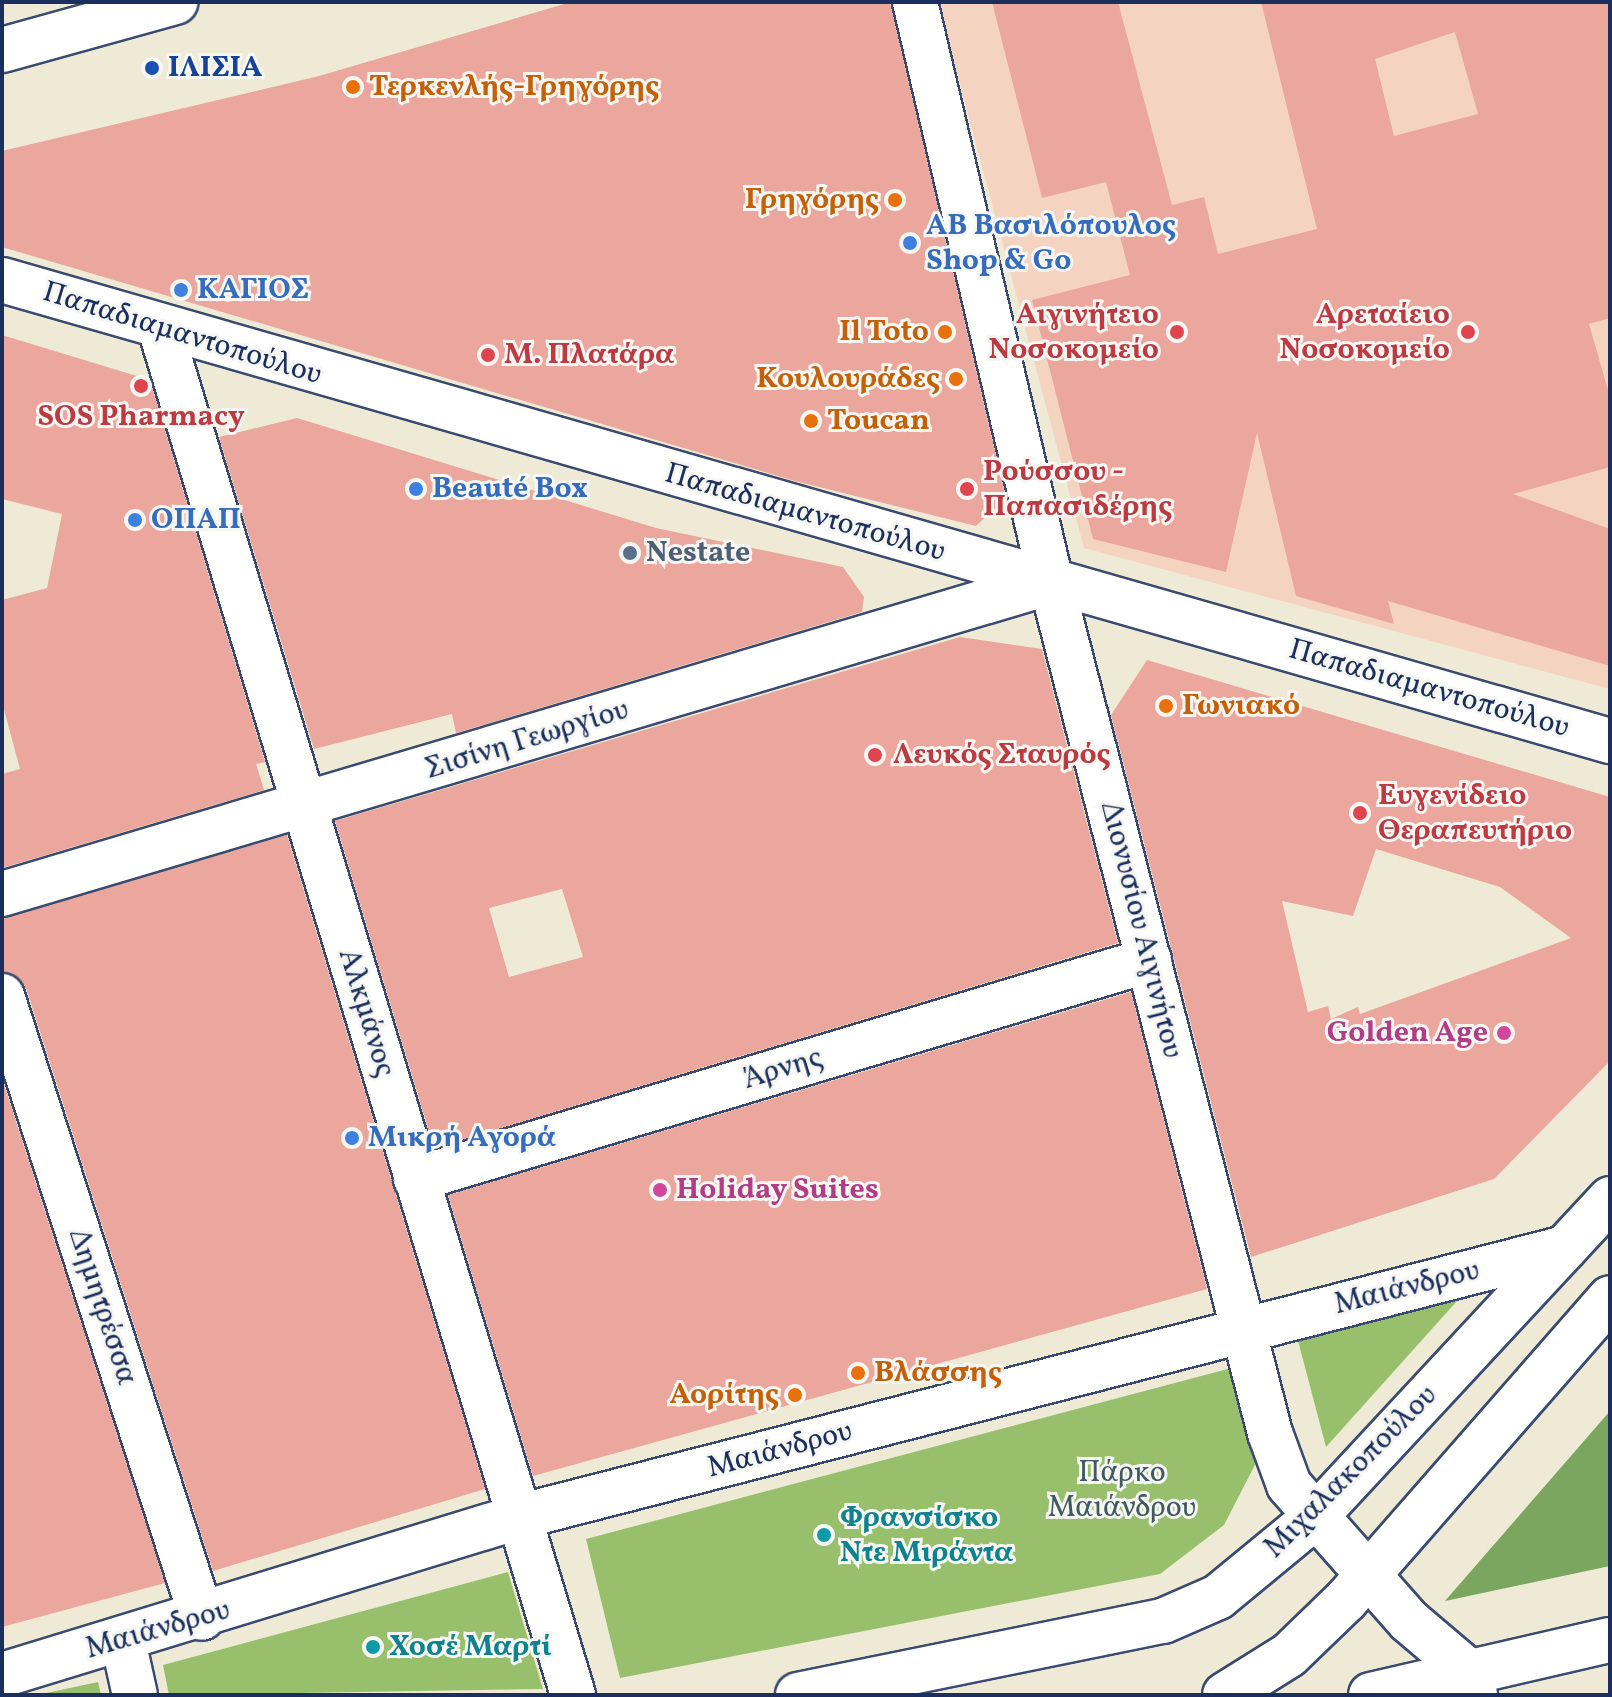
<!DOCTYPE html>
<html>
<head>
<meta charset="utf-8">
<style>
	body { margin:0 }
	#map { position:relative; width:1612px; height:1697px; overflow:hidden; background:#eeead5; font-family:Vollkorn,serif }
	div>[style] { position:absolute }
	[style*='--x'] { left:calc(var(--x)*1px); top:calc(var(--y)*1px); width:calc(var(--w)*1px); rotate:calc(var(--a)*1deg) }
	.built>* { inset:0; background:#f5d3c1 }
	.green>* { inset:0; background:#98c06c }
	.forest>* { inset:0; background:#7aa660 }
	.building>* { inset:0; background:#eba79d }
	.roads { filter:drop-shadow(2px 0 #3b4b70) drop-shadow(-2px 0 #3b4b70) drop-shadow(0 2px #3b4b70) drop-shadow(0 -2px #3b4b70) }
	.minor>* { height:44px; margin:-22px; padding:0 22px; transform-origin:22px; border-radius:22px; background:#fff }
	.tertiary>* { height:44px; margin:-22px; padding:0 22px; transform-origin:22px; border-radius:22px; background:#fff }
	.secondary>* { height:44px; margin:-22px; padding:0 22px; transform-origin:22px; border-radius:22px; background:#fff }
	.primary>* { height:44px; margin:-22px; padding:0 22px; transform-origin:22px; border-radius:22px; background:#fff }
	.dots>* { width:22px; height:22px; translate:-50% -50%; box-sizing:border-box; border:4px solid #f6f6f2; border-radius:50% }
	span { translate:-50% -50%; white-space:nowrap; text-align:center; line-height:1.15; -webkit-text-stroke:6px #f6f6f2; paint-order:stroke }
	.transit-label { font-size:30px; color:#164399; font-weight:700 }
	.left { translate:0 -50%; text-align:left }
	.food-label { font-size:30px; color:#c56008; font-weight:700 }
	.right { translate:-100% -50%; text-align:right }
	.shop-label { font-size:30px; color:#366cbe; font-weight:700 }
	.health-label { font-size:30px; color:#be3a42; font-weight:700 }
	.street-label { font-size:30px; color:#1b2f5e }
	.service-label { font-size:30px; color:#4e5e75; font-weight:700 }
	.hotel-label { font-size:30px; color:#b23c85; font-weight:700 }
	.park-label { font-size:30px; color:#405a62 }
	.culture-label { font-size:30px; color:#0d838f; font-weight:700 }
	.frame { position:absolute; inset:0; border:4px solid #1b2f5e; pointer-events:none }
</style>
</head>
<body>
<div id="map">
	<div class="built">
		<div style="clip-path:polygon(938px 2px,1610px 2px,1610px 689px,1084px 548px)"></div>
	</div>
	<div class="green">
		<div style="clip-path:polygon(1457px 1301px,1326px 1447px,1296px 1333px)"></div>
		<div style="clip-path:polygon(1239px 1366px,1258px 1459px,1224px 1525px,1160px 1574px,620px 1678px,586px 1539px)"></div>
		<div style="clip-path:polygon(508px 1572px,543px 1689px,169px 1695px,163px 1665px)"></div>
		<div style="clip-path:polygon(98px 1682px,101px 1695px,37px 1695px)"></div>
	</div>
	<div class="forest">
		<div style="clip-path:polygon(1610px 1411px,1610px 1566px,1445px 1601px)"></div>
	</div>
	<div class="building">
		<div style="clip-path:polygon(571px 2px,890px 2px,1006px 498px,976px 526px,795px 481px,2px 247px,2px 151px,319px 76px)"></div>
		<div style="clip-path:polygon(evenodd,992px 2px,1118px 2px,1172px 205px,1204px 197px,1218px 254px,1317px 229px,1261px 2px,1610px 2px,1610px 318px,1589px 324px,1610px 397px,1610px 467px,1513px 494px,1610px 529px,1610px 666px,1388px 601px,1394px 624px,1296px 596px,1257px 433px,1226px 572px,1093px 539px,1032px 300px,1130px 275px,1106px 182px,1042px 198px,992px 2px,1455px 32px,1478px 114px,1394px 136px,1375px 59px,1455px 32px)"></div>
		<div style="clip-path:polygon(2px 335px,150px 380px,265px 762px,256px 764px,264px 790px,2px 868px,2px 774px,20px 769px,2px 702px,2px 600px,47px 588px,62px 514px,2px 499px)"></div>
		<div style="clip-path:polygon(297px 418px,656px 528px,843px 567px,864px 597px,862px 612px,456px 733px,452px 714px,314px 749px,219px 437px)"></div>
		<div style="clip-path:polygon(evenodd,960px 637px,1042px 649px,1118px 943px,434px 1148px,335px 821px,960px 637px,562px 889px,583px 957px,509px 977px,489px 908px,562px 889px)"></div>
		<div style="clip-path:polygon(evenodd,1147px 660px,1610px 797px,1610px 1061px,1494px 1179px,1251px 1257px,1111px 715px,1147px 660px,1376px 849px,1500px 887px,1571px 938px,1360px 1014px,1358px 1007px,1331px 1019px,1328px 1006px,1308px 1012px,1282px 901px,1353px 916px,1376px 849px)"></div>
		<div style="clip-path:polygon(287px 835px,485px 1489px,213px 1571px,26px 988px,2px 972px,2px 918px)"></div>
		<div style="clip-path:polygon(1131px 992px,1207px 1289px,533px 1476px,448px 1195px)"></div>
		<div style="clip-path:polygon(2px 1078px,165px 1583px,2px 1627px)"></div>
	</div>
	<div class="roads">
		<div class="minor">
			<div style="--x:915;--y:2;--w:596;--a:76.8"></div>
			<div style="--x:1051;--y:582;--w:879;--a:75.57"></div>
			<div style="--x:1270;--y:1433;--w:55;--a:69.9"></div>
			<div style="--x:1289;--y:1485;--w:181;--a:48.6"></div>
			<div style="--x:1409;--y:1621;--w:80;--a:40.4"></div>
			<div style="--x:1470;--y:1673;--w:23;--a:77"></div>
			<div style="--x:161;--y:331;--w:1425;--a:73.19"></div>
			<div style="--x:2;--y:894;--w:1094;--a:-16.56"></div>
			<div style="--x:2;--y:996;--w:653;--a:72.18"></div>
			<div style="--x:416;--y:1179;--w:765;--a:-16.63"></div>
			<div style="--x:123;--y:1641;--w:55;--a:77.5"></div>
			<div style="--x:2;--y:1675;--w:540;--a:-17.02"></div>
			<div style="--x:518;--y:1517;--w:1081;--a:-14.41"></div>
		</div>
		<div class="tertiary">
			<div style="--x:2;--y:280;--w:1673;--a:16"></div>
			<div style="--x:1371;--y:1695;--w:245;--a:-13"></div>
		</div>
		<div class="secondary">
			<div style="--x:798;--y:1695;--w:372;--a:-11.5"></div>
			<div style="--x:1163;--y:1621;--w:60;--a:-23.6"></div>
			<div style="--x:1218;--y:1597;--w:126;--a:-39.5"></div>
			<div style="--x:1315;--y:1517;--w:434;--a:-47.1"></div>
			<div style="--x:1225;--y:1695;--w:75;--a:-32"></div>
			<div style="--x:1289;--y:1655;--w:79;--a:-44"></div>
			<div style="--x:1346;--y:1600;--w:401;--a:-48.8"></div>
		</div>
		<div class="primary">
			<div style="--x:2;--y:50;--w:180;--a:-15.5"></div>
		</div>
	</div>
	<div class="dots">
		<div style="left:152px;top:68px;background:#1a4fb4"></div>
		<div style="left:353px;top:87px;background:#e8710a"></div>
		<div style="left:895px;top:200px;background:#e8710a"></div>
		<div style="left:910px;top:243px;background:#3f7fe0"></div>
		<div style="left:181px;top:290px;background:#3f7fe0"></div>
		<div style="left:945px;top:332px;background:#e8710a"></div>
		<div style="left:1177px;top:332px;background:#e0444e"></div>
		<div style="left:1468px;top:332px;background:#e0444e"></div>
		<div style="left:488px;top:355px;background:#e0444e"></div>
		<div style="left:956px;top:379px;background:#e8710a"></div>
		<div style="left:141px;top:386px;background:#e0444e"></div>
		<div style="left:811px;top:421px;background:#e8710a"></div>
		<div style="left:416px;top:489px;background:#3f7fe0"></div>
		<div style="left:967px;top:489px;background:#e0444e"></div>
		<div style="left:135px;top:520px;background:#3f7fe0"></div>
		<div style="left:630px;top:553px;background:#5c6f8a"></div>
		<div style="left:1166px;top:706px;background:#e8710a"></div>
		<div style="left:875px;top:755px;background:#e0444e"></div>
		<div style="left:1360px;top:813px;background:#e0444e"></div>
		<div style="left:1504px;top:1033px;background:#d1479c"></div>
		<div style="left:352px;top:1138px;background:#3f7fe0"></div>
		<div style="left:660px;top:1190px;background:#d1479c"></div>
		<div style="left:858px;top:1373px;background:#e8710a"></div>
		<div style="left:795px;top:1395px;background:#e8710a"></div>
		<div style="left:824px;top:1535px;background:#0f9aa8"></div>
		<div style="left:373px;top:1647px;background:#0f9aa8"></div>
	</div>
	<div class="transit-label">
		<span class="left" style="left:168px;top:68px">ΙΛΙΣΙΑ</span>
	</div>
	<div class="food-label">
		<span class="left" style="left:369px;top:87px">Τερκενλής-Γρηγόρης</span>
		<span class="right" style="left:879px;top:200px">Γρηγόρης</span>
		<span class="right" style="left:929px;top:332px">Il Toto</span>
		<span class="right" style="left:940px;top:379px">Κουλουράδες</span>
		<span class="left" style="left:827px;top:421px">Toucan</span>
		<span class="left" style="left:1182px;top:706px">Γωνιακό</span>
		<span class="left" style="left:874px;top:1373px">Βλάσσης</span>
		<span class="right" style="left:779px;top:1395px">Αορίτης</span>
	</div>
	<div class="shop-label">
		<span class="left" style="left:926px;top:243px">ΑΒ Βασιλόπουλος<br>Shop &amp; Go</span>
		<span class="left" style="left:197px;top:290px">ΚΑΓΙΟΣ</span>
		<span class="left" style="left:432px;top:489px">Beauté Box</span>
		<span class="left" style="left:151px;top:520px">ΟΠΑΠ</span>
		<span class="left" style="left:368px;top:1138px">Μικρή Αγορά</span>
	</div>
	<div class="health-label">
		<span class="right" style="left:1159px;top:332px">Αιγινήτειο<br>Νοσοκομείο</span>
		<span class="right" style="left:1450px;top:332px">Αρεταίειο<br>Νοσοκομείο</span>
		<span class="left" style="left:504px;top:355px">Μ. Πλατάρα</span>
		<span style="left:141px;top:417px">SOS Pharmacy</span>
		<span class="left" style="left:983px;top:489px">Ρούσσου -<br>Παπασιδέρης</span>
		<span class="left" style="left:893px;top:755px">Λευκός Σταυρός</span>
		<span class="left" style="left:1378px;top:813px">Ευγενίδειο<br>Θεραπευτήριο</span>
	</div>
	<div class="street-label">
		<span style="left:182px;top:334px;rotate:17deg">Παπαδιαμαντοπούλου</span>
		<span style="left:805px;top:513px;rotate:16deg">Παπαδιαμαντοπούλου</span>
		<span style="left:1429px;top:689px;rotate:16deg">Παπαδιαμαντοπούλου</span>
		<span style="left:527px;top:740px;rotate:-17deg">Σισίνη Γεωργίου</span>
		<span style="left:1141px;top:930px;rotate:76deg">Διονυσίου Αιγινήτου</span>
		<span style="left:366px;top:1013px;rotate:73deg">Αλκμάνος</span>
		<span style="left:783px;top:1069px;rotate:-17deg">Άρνης</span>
		<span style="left:1407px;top:1288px;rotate:-14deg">Μαιάνδρου</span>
		<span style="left:102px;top:1307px;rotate:72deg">Δημητρέσσα</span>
		<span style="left:780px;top:1450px;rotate:-15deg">Μαιάνδρου</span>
		<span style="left:1351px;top:1472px;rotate:-45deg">Μιχαλακοπούλου</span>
		<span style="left:158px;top:1630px;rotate:-16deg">Μαιάνδρου</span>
	</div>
	<div class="service-label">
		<span class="left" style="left:646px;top:553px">Nestate</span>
	</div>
	<div class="hotel-label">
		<span class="right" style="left:1488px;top:1033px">Golden Age</span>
		<span class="left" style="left:676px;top:1190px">Holiday Suites</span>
	</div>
	<div class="park-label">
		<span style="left:1122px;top:1490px">Πάρκο<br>Μαιάνδρου</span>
	</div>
	<div class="culture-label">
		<span class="left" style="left:840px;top:1535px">Φρανσίσκο<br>Ντε Μιράντα</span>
		<span class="left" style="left:389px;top:1647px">Χοσέ Μαρτί</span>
	</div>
	<div class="frame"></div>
</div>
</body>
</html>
